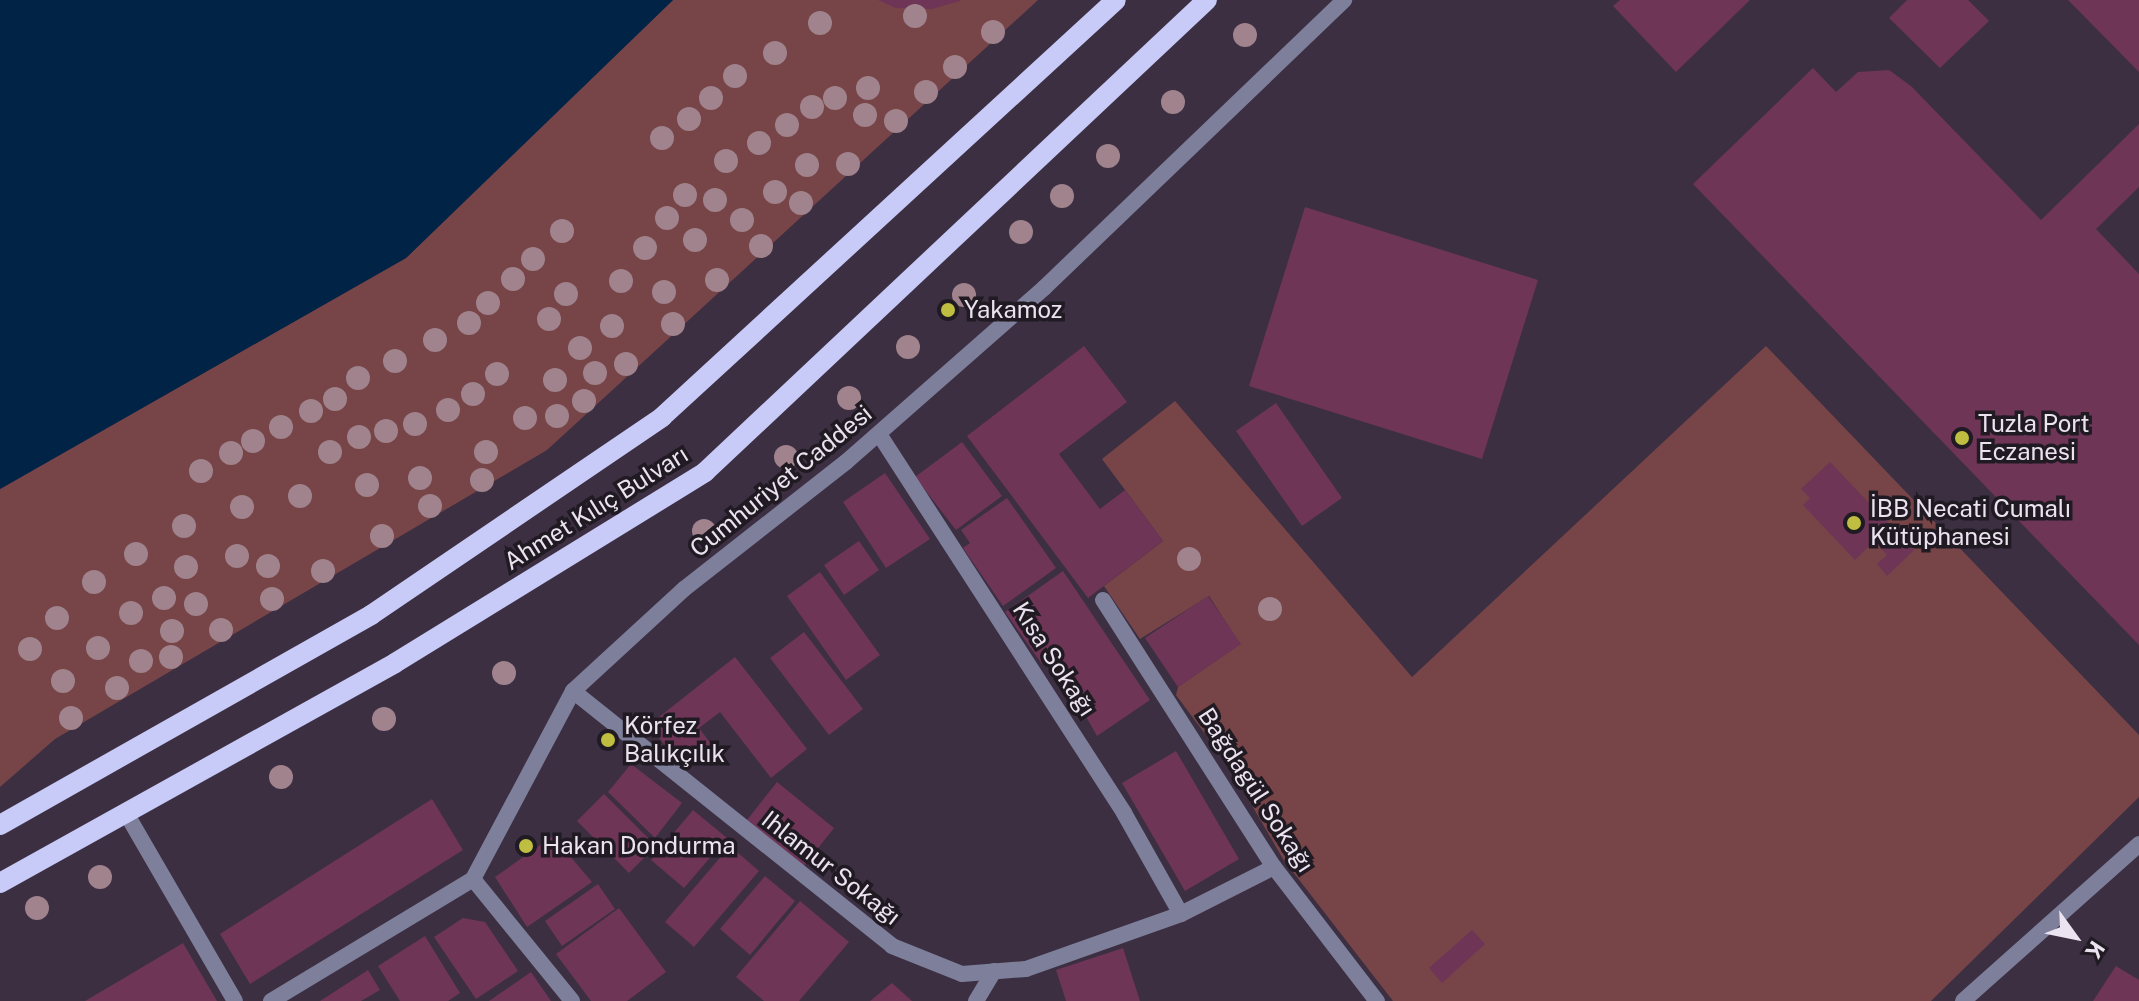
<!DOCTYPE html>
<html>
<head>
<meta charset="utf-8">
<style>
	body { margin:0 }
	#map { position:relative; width:2139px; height:1001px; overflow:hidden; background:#3c2f42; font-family:"Public Sans",sans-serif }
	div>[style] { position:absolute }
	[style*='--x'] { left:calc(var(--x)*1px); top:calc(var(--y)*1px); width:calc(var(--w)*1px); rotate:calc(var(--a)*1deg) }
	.green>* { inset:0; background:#774548 }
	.water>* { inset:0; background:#012345 }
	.building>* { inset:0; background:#6e3557 }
	.pedestrian>* { height:16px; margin:-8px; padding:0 8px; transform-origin:8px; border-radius:8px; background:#7e7f9b }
	.minor>* { height:16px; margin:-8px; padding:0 8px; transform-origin:8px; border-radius:8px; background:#7e7f9b }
	.tertiary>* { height:16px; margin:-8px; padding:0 8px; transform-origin:8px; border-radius:8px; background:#7e7f9b }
	.primary>* { height:20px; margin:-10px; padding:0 10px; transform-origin:10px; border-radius:10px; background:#c8caf8 }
	.trees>* { width:24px; height:24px; margin:-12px; border-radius:50%; background:#a0838c }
	.dots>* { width:22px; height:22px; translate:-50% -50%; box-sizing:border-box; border:4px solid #201a23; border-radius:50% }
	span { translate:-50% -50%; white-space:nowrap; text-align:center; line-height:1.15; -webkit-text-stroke:7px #201a23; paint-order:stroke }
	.poi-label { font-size:24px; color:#ebe3ef }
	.left { translate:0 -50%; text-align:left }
	.street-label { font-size:24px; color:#ebe3ef }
	.north { position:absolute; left:2035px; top:897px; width:80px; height:80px; -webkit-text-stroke:6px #201a23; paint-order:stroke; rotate:123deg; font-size:22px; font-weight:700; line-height:32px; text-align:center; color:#ebe3ef }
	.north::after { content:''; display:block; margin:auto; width:28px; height:36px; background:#ebe3ef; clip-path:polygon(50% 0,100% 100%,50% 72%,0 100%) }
</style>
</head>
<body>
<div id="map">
	<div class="green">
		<div style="clip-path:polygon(673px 0,1038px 0,547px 450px,55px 739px,0 787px,0 489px,406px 258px)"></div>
		<div style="clip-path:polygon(1766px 346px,2139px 735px,2139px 797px,1931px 1001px,1393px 1001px,1283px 859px,1229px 766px,1176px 695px,1178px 687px,1240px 644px,1209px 596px,1140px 639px,1104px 586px,1163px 541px,1102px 459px,1175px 401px,1412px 677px)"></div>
	</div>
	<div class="water">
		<div style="clip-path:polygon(0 0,673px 0,406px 258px,0 489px)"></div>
	</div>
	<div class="building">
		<div style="clip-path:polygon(878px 0,960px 0,960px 1px,932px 9px,896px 8px)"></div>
		<div style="clip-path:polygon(1620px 0,1750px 0,1676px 72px,1613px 6px)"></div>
		<div style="clip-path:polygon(1907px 0,1968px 0,1989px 21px,1940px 68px,1889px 18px)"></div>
		<div style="clip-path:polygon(2068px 0,2139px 0,2139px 72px)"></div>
		<div style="clip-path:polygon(1813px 68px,1836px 92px,1858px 72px,1889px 70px,1911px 86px,2041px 220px,2139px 124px,2139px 187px,2096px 229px,2139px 274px,2139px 645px,1693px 184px)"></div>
		<div style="clip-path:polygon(1305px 207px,1538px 280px,1482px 459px,1249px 386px)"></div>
		<div style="clip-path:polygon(1084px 346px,1127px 402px,1059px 454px,1100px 509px,1125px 490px,1163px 541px,1088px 598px,967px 436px)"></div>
		<div style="clip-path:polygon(1276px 403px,1342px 498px,1302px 526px,1236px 431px)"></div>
		<div style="clip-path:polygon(962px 442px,1002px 496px,956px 530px,915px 477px)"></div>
		<div style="clip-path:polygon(1830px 462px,1914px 550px,1887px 576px,1877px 564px,1887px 555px,1874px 541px,1855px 560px,1803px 505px,1810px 498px,1801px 489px)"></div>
		<div style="clip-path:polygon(885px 473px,930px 539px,886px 568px,843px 502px)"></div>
		<div style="clip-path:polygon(1007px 498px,1056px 568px,1003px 606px,963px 548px,970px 543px,961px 530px)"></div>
		<div style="clip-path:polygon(859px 541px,879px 570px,844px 595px,824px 565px)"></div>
		<div style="clip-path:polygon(1063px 571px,1150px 700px,1097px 736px,1052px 656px,1042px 664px,1005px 612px)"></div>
		<div style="clip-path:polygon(820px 572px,880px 655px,846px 680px,787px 596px)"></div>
		<div style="clip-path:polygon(1208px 596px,1241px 644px,1178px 687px,1145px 638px)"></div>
		<div style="clip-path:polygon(804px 632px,863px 709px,829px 735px,770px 658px)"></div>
		<div style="clip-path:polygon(735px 657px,807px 749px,771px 778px,720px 712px,699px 728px,714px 748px,685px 771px,649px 725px)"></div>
		<div style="clip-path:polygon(1176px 751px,1239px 859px,1185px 891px,1122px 783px)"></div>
		<div style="clip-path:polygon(631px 764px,682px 803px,655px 838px,608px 792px)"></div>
		<div style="clip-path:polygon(777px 782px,834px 828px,804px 866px,747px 820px)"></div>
		<div style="clip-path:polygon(604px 794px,656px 846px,629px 873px,577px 821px)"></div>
		<div style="clip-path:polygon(432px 799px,463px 850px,250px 984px,220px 934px)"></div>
		<div style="clip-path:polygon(693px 810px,727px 838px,684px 888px,651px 860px)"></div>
		<div style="clip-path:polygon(553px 836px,592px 882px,527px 927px,495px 877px)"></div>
		<div style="clip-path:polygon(730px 846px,759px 871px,694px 947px,665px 922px)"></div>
		<div style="clip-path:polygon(765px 876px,795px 901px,750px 955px,720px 929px)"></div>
		<div style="clip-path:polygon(598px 884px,615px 909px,562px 946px,545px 921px)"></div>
		<div style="clip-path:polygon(800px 901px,849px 942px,799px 1001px,764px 1001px,736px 977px)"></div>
		<div style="clip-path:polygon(619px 908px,666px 972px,627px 1001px,591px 1001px,556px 954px)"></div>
		<div style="clip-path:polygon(463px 918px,485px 922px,518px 971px,476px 999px,434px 937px)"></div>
		<div style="clip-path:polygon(1472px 930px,1485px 944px,1442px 983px,1429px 968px)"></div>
		<div style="clip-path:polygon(425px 936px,460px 993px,448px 1001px,400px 1001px,378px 966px)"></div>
		<div style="clip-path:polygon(183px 943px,217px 1001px,85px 1001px,114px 984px)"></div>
		<div style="clip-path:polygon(1123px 948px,1140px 1001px,1066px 1001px,1056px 970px)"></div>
		<div style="clip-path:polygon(2116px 966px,2139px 980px,2139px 1001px,2093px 1001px)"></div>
		<div style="clip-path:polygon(368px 970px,380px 990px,361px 1001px,320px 1001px)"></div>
		<div style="clip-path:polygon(531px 972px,551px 1001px,489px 1001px)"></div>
		<div style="clip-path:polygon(892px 983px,912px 1001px,870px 1001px)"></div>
	</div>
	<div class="pedestrian">
		<div style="--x:126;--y:813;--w:217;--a:59.9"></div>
		<div style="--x:271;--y:1001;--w:236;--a:-31.1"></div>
		<div style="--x:473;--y:879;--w:213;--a:-62"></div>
		<div style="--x:573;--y:691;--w:151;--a:-42.6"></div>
		<div style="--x:684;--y:589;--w:206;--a:-38.1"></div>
		<div style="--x:846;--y:462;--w:264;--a:-41.3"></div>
		<div style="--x:1044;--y:288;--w:416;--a:-43.8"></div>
	</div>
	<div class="minor">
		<div style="--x:879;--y:434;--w:451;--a:57.1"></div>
		<div style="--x:1124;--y:813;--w:116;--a:60.6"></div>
		<div style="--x:1103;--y:600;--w:317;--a:57.4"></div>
		<div style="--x:1274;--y:867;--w:169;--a:52.5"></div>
		<div style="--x:573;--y:691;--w:408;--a:38.6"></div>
		<div style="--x:892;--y:946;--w:75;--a:21.8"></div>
		<div style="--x:962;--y:974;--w:64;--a:-4.5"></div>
		<div style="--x:1026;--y:969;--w:164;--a:-19.5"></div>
		<div style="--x:1181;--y:914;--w:104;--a:-26.8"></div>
		<div style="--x:473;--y:879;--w:157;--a:50.9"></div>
	</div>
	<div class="tertiary">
		<div style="--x:976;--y:1001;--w:35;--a:-59"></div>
		<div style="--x:1963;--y:1001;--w:236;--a:-41.7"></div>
	</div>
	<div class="primary">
		<div style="--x:0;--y:825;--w:426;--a:-29.5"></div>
		<div style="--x:371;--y:615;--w:352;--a:-34.2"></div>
		<div style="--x:662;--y:417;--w:616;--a:-42.57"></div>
		<div style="--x:0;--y:883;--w:452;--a:-29.1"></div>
		<div style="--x:395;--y:663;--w:364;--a:-31.6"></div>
		<div style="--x:705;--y:472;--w:689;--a:-43.24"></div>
	</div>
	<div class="trees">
		<div style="left:915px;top:16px"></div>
		<div style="left:820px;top:23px"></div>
		<div style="left:993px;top:32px"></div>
		<div style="left:1245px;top:35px"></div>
		<div style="left:775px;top:53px"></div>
		<div style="left:955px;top:67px"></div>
		<div style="left:735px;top:76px"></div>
		<div style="left:868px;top:88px"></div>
		<div style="left:926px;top:92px"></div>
		<div style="left:711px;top:98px"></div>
		<div style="left:835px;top:98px"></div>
		<div style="left:1173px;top:102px"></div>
		<div style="left:812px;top:107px"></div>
		<div style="left:865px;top:115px"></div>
		<div style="left:689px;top:119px"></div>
		<div style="left:896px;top:121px"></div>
		<div style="left:787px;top:125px"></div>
		<div style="left:662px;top:138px"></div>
		<div style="left:759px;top:143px"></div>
		<div style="left:1108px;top:156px"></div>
		<div style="left:726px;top:161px"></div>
		<div style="left:848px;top:164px"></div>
		<div style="left:807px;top:165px"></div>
		<div style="left:775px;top:192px"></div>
		<div style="left:685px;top:195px"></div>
		<div style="left:1062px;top:196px"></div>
		<div style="left:715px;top:200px"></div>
		<div style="left:801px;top:203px"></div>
		<div style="left:667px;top:218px"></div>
		<div style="left:742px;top:220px"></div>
		<div style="left:562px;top:231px"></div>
		<div style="left:1021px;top:232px"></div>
		<div style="left:695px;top:240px"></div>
		<div style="left:761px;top:246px"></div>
		<div style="left:645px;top:248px"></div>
		<div style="left:533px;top:259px"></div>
		<div style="left:513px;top:279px"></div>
		<div style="left:717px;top:280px"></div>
		<div style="left:621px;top:281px"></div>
		<div style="left:664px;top:292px"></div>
		<div style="left:566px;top:294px"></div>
		<div style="left:964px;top:295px"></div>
		<div style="left:488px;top:303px"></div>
		<div style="left:549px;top:319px"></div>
		<div style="left:469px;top:323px"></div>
		<div style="left:673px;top:324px"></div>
		<div style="left:612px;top:326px"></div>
		<div style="left:435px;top:340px"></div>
		<div style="left:908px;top:347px"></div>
		<div style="left:580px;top:348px"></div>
		<div style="left:395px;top:361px"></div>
		<div style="left:626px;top:364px"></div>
		<div style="left:595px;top:373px"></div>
		<div style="left:497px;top:374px"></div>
		<div style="left:358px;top:378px"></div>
		<div style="left:555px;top:380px"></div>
		<div style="left:473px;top:394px"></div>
		<div style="left:849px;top:398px"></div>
		<div style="left:335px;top:399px"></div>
		<div style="left:584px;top:401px"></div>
		<div style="left:448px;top:410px"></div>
		<div style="left:311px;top:411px"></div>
		<div style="left:557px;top:416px"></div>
		<div style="left:525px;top:418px"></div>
		<div style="left:415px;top:424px"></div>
		<div style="left:281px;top:427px"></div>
		<div style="left:386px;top:431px"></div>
		<div style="left:359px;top:437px"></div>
		<div style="left:253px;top:441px"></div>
		<div style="left:330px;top:452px"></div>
		<div style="left:486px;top:452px"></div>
		<div style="left:231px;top:453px"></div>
		<div style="left:786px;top:457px"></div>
		<div style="left:201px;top:471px"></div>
		<div style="left:420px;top:478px"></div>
		<div style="left:482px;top:480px"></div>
		<div style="left:367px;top:485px"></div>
		<div style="left:300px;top:496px"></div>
		<div style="left:430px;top:506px"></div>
		<div style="left:242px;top:507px"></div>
		<div style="left:184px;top:526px"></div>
		<div style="left:704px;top:531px"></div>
		<div style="left:382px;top:536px"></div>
		<div style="left:136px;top:554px"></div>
		<div style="left:237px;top:556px"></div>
		<div style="left:1189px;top:559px"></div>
		<div style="left:268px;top:566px"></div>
		<div style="left:186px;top:567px"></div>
		<div style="left:323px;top:571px"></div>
		<div style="left:94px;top:582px"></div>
		<div style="left:164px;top:598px"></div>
		<div style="left:272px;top:599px"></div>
		<div style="left:196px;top:604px"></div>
		<div style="left:1270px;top:609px"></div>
		<div style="left:131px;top:613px"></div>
		<div style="left:57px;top:618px"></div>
		<div style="left:221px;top:630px"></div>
		<div style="left:172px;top:631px"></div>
		<div style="left:98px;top:648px"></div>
		<div style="left:30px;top:649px"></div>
		<div style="left:171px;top:657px"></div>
		<div style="left:141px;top:661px"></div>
		<div style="left:504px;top:673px"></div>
		<div style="left:63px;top:681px"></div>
		<div style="left:117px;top:688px"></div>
		<div style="left:71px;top:718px"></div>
		<div style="left:384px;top:719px"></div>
		<div style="left:281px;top:777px"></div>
		<div style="left:100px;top:877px"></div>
		<div style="left:37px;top:908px"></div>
	</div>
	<div class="dots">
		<div style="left:948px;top:310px;background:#bfbe41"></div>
		<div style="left:1962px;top:438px;background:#bfbe41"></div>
		<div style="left:1854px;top:523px;background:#bfbe41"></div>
		<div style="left:608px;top:740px;background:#bfbe41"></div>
		<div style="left:526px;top:846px;background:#bfbe41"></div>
	</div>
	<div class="poi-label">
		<span class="left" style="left:964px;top:310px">Yakamoz</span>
		<span class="left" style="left:1978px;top:438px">Tuzla Port<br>Eczanesi</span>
		<span class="left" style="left:1870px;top:523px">İBB Necati Cumalı<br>Kütüphanesi</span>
		<span class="left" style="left:624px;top:740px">Körfez<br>Balıkçılık</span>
		<span class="left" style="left:542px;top:846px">Hakan Dondurma</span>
	</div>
	<div class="street-label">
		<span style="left:781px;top:481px;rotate:-39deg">Cumhuriyet Caddesi</span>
		<span style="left:596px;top:508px;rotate:-32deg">Ahmet Kılıç Bulvarı</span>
		<span style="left:1054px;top:659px;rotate:57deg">Kısa Sokağı</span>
		<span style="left:1256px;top:790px;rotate:57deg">Bağdagül Sokağı</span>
		<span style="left:831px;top:868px;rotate:38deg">Ihlamur Sokağı</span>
	</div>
	<div class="north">K</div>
</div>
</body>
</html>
